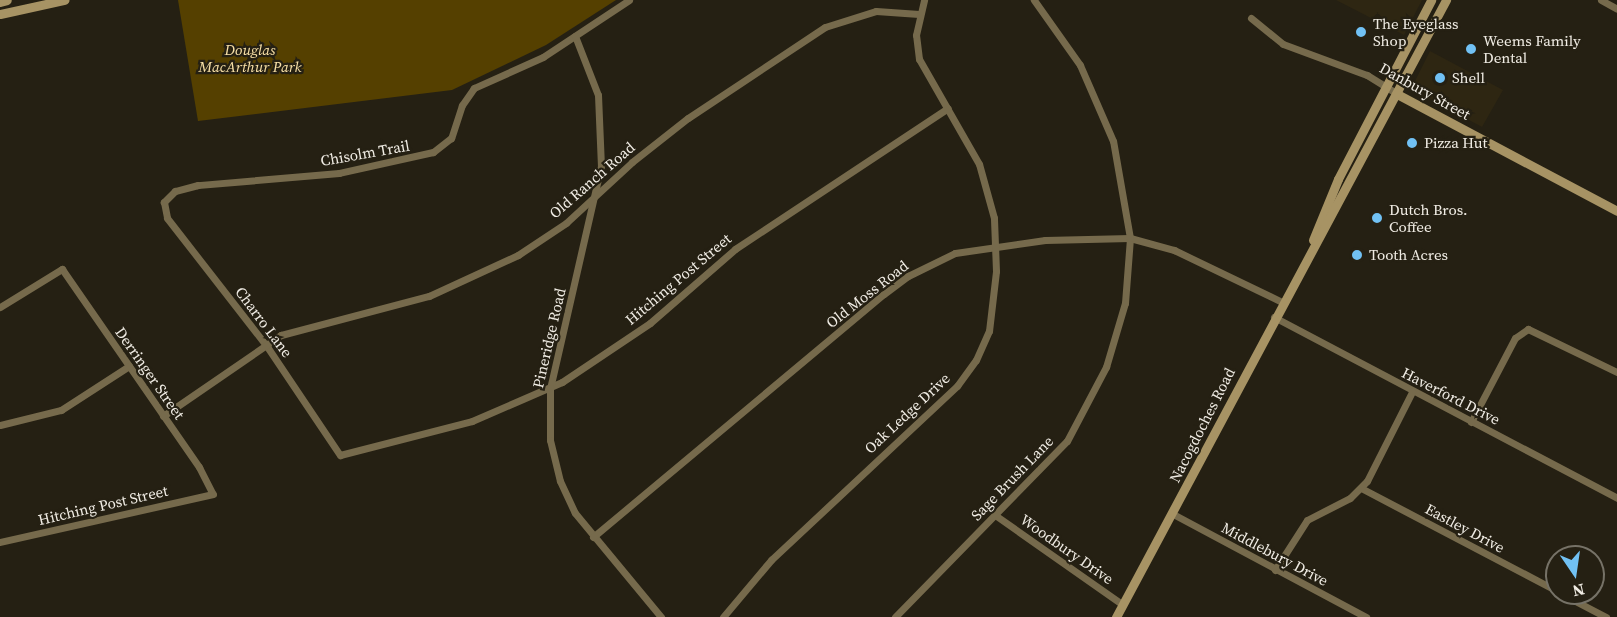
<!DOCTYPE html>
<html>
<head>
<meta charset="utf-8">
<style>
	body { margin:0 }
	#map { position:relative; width:1617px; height:617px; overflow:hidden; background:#252013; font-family:"Source Serif 4",serif }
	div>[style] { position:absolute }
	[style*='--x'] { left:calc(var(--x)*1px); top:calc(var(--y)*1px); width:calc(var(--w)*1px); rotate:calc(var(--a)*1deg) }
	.built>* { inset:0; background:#2e2612 }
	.green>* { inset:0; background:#554000 }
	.street>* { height:7px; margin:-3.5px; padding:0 3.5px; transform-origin:3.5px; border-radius:3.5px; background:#766a4c }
	.secondary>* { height:9px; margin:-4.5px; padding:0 4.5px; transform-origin:4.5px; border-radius:4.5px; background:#a79364 }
	.dots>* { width:16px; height:16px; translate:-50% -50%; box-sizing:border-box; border:3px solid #252013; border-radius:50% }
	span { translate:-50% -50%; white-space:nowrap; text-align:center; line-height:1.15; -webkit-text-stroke:4.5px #252013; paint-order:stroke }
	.poi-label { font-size:15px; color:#f0ece4 }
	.left { translate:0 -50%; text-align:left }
	.park-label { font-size:15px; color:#f9e1a7; font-style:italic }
	.street-label { font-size:15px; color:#f0ece4 }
	.north { position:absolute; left:1545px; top:545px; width:60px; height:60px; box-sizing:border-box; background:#252013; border:2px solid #767267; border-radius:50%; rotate:167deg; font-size:16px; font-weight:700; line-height:24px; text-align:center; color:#f0ece4 }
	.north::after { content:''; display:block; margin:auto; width:21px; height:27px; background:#71c1f4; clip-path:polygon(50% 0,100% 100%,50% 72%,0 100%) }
</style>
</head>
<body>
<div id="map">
	<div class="built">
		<div style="clip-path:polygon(1336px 0,1422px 0,1404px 35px)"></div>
		<div style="clip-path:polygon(1430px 51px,1503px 90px,1482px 127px,1411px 89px)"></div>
	</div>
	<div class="green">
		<div style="clip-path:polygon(178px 0,616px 0,546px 45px,452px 90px,198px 121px)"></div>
	</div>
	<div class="street">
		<div style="--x:629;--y:0;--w:103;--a:146.5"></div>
		<div style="--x:543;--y:57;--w:76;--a:155.8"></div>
		<div style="--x:474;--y:88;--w:21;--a:125"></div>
		<div style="--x:462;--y:105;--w:35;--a:108"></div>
		<div style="--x:451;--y:138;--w:23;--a:142"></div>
		<div style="--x:433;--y:152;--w:96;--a:167.4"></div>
		<div style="--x:339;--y:173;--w:142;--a:175.1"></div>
		<div style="--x:198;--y:185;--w:24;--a:165"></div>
		<div style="--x:175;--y:191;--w:16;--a:135"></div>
		<div style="--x:164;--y:202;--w:16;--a:79"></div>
		<div style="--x:167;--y:218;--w:161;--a:52.1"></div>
		<div style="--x:266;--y:345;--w:133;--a:56.1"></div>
		<div style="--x:340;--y:455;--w:136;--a:-14.4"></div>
		<div style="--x:472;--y:421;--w:98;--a:-23.4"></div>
		<div style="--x:562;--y:382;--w:106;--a:-33.8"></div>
		<div style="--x:650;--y:323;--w:113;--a:-41"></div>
		<div style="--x:735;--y:249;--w:255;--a:-33.5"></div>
		<div style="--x:1601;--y:0;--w:18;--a:29"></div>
		<div style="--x:1251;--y:18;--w:41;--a:39.1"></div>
		<div style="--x:1283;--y:44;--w:90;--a:20.3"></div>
		<div style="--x:1367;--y:75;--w:36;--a:32"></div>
		<div style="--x:575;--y:36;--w:63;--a:68.7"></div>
		<div style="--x:598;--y:95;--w:71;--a:87.6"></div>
		<div style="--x:601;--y:166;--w:228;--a:102.9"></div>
		<div style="--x:550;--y:388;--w:52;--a:90"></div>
		<div style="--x:550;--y:440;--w:42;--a:76.3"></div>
		<div style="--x:560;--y:481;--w:35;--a:65"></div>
		<div style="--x:575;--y:513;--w:135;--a:50.4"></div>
		<div style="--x:0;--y:307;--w:73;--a:-31.5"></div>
		<div style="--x:62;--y:269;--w:241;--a:55.3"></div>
		<div style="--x:199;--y:467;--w:30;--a:63"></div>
		<div style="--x:213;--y:494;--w:218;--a:167.3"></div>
		<div style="--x:1274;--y:317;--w:388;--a:27.8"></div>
		<div style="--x:163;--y:416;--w:143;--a:-34.5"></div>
		<div style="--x:281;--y:335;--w:153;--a:-14.8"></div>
		<div style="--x:429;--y:296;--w:98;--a:-24.7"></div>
		<div style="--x:518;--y:255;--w:58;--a:-33.7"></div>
		<div style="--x:566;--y:223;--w:90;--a:-42.7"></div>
		<div style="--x:632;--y:162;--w:71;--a:-38.2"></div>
		<div style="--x:688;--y:118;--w:164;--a:-33.6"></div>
		<div style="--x:825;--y:27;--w:53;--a:-17.4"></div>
		<div style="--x:876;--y:11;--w:43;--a:4"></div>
		<div style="--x:1471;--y:422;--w:95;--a:-62.4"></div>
		<div style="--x:1515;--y:338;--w:16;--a:-35"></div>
		<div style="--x:1528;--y:329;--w:99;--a:25.8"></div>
		<div style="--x:0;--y:425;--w:63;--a:-13.8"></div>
		<div style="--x:61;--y:410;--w:81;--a:-32.9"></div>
		<div style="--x:1361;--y:488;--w:221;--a:27.7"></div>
		<div style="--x:1173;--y:514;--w:219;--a:28.1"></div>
		<div style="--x:995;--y:515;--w:156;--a:35.1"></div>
		<div style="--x:593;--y:537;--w:379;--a:-39.9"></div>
		<div style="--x:884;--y:294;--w:30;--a:-37"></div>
		<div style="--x:908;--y:276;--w:52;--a:-26.1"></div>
		<div style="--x:955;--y:253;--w:91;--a:-8.2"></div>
		<div style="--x:1045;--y:240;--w:85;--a:-1.3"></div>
		<div style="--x:1130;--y:238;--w:46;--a:15.3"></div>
		<div style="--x:1174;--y:250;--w:120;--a:25.7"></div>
		<div style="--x:1275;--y:570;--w:59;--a:-57.4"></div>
		<div style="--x:1307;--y:520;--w:48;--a:-27.1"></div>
		<div style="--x:1350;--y:498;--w:24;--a:-45"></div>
		<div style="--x:1367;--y:481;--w:100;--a:-63.2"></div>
		<div style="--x:1560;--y:593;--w:52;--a:27.6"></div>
		<div style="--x:723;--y:617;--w:75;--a:-49.9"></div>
		<div style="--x:771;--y:560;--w:255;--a:-43.1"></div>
		<div style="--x:957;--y:386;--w:32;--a:-54"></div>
		<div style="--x:976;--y:360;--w:32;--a:-66"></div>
		<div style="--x:989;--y:331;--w:60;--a:-83.3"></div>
		<div style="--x:996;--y:271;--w:53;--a:-92.2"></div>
		<div style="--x:994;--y:218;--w:56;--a:-105.5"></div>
		<div style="--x:979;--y:164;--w:121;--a:-119.7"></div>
		<div style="--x:919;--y:59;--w:24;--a:-97"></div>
		<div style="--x:916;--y:35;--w:36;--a:-77"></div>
		<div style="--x:895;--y:617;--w:246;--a:-45.7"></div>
		<div style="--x:1067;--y:441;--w:84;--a:-62.2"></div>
		<div style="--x:1106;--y:367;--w:67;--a:-73.5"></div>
		<div style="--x:1125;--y:303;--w:65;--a:-85.6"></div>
		<div style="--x:1130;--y:238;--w:98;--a:-99.9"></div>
		<div style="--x:1113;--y:141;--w:83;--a:-113.5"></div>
		<div style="--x:1080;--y:65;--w:80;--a:-125.3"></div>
	</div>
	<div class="secondary">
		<div style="--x:0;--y:2;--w:7;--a:-16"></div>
		<div style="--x:0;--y:14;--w:66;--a:-12.3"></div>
		<div style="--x:1397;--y:94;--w:249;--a:28"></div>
		<div style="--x:1313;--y:240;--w:66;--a:-67.7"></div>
		<div style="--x:1338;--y:179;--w:202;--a:-62.5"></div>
		<div style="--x:1116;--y:617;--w:700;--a:-61.86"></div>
	</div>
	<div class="dots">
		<div style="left:1361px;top:32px;background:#71c1f4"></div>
		<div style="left:1471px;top:49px;background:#71c1f4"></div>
		<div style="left:1440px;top:78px;background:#71c1f4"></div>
		<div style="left:1412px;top:143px;background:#71c1f4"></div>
		<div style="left:1377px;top:218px;background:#71c1f4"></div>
		<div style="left:1357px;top:255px;background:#71c1f4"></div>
	</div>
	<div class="poi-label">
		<span class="left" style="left:1373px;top:32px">The Eyeglass<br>Shop</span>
		<span class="left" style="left:1483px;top:49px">Weems Family<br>Dental</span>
		<span class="left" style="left:1452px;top:78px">Shell</span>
		<span class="left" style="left:1424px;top:143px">Pizza Hut</span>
		<span class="left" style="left:1389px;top:218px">Dutch Bros.<br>Coffee</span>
		<span class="left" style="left:1369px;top:255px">Tooth Acres</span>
	</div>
	<div class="park-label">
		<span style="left:250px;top:58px">Douglas<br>MacArthur Park</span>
	</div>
	<div class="street-label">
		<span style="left:1425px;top:91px;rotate:29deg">Danbury Street</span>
		<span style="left:365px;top:153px;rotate:-10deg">Chisolm Trail</span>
		<span style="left:592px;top:180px;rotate:-41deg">Old Ranch Road</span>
		<span style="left:678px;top:279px;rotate:-40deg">Hitching Post Street</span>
		<span style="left:867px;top:294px;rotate:-38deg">Old Moss Road</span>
		<span style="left:264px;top:322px;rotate:53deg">Charro Lane</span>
		<span style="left:549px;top:338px;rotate:-77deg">Pineridge Road</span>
		<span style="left:150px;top:373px;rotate:55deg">Derringer Street</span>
		<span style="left:1451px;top:396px;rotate:27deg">Haverford Drive</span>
		<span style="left:907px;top:413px;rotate:-43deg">Oak Ledge Drive</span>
		<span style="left:1202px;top:425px;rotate:-63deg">Nacogdoches Road</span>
		<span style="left:1012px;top:478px;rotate:-46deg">Sage Brush Lane</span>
		<span style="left:103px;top:505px;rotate:-13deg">Hitching Post Street</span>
		<span style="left:1465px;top:528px;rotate:28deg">Eastley Drive</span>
		<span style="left:1067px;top:549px;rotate:35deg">Woodbury Drive</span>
		<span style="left:1275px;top:554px;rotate:28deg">Middlebury Drive</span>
	</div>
	<div class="north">N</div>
</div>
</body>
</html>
